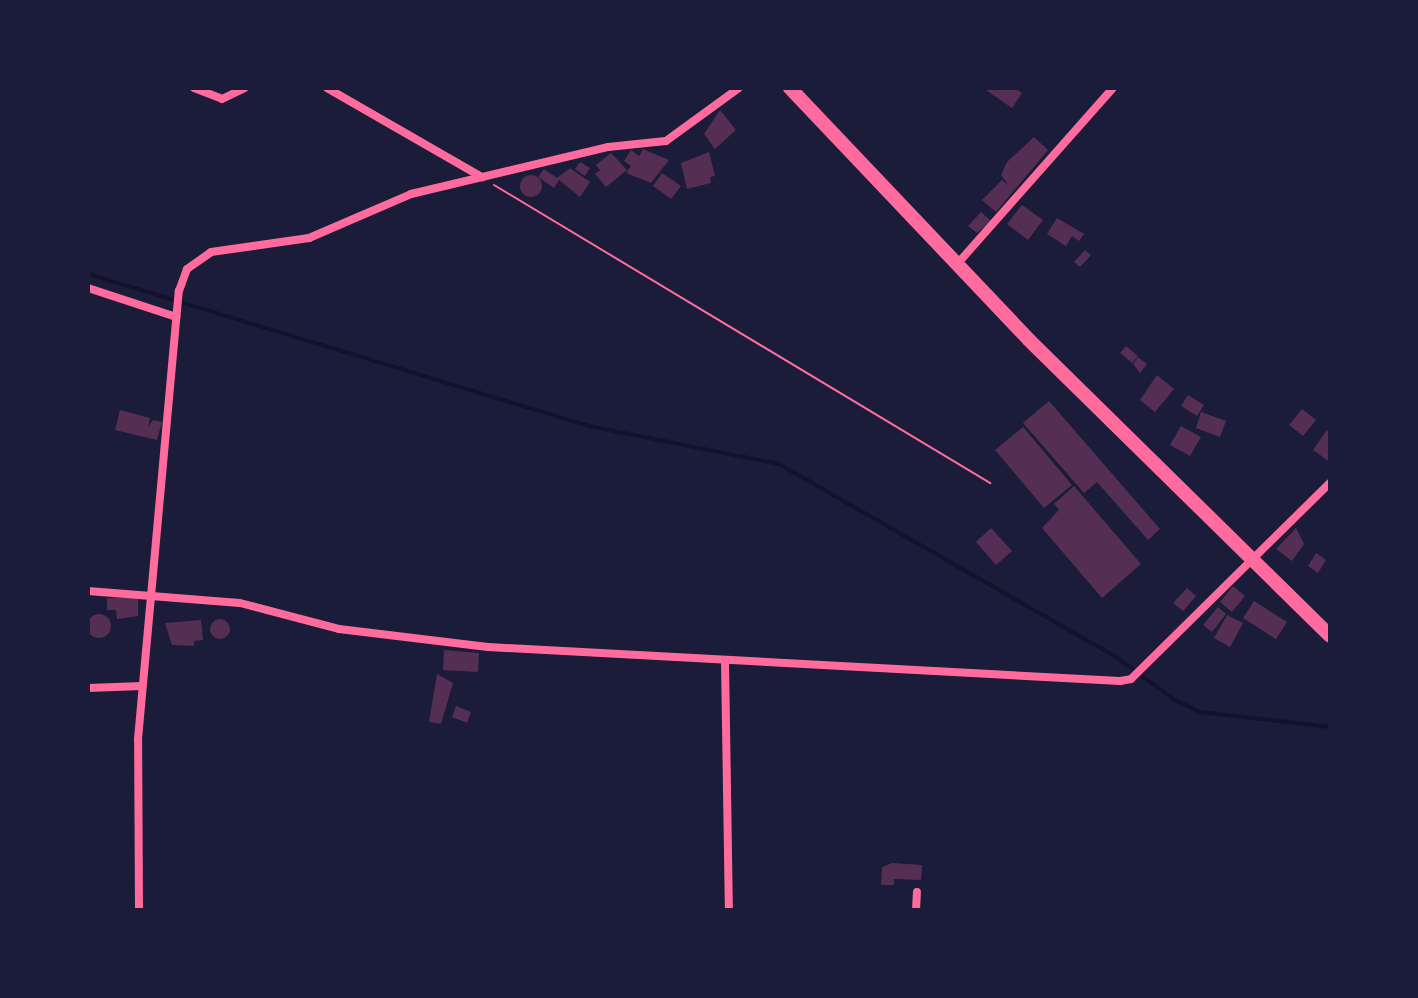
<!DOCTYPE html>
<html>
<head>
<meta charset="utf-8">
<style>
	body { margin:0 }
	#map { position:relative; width:1418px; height:998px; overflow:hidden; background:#1b1b3a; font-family:"Source Serif 4",serif }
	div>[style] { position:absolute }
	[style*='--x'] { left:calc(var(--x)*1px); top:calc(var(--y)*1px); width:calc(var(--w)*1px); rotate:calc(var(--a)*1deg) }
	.stream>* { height:4px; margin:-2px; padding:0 2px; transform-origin:2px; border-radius:2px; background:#12122b }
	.building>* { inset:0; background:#542f53 }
	.round { border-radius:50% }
	.path>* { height:2px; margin:-1px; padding:0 1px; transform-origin:1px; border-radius:1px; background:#ff6b9d }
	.minor>* { height:8px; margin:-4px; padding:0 4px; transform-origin:4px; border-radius:4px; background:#ff6b9d }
	.trunk>* { height:14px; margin:-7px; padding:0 7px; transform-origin:7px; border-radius:7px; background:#ff6b9d }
	span { translate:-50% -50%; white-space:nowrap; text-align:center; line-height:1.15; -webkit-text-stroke:7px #1b1b3a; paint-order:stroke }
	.frame { position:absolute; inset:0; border:90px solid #1b1b3a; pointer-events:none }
</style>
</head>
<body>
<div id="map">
	<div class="stream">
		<div style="--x:88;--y:274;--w:524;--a:16.88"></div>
		<div style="--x:589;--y:426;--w:194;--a:11.3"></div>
		<div style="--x:779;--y:464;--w:388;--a:29.8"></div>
		<div style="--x:1116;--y:657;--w:73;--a:36.1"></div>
		<div style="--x:1175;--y:700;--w:28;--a:26"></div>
		<div style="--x:1200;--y:712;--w:131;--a:6.6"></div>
	</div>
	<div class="building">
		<div style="clip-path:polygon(983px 88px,1015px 88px,1022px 93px,1012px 108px)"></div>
		<div style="clip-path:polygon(720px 110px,736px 130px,715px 149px,704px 134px)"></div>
		<div style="clip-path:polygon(1034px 137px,1048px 150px,996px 212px,982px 200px,1002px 180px,1009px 186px,1001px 175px,1007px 162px)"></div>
		<div style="clip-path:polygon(643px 149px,669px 160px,651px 183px,626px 173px,631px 166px,624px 161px,631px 150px,639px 156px)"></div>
		<div style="clip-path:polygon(709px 152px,715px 176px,710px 177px,711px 183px,687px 189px,681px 163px)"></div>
		<div style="clip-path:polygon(611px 153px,627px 170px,606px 187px,595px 174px,600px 170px,596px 165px)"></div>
		<div style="clip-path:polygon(580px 162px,590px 168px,585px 176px,575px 169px)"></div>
		<div style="clip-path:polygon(570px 168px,590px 182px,580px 197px,559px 180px,554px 188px,538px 177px,544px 169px,557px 178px)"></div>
		<div style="clip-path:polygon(662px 173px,681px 186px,671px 199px,653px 186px)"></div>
		<div class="round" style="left:520px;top:175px;width:22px;height:22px"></div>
		<div style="clip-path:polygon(1022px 205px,1043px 220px,1028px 240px,1007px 224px)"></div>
		<div style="clip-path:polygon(981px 212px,991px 221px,977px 233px,968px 226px)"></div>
		<div style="clip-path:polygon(1057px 218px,1084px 234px,1079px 241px,1072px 236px,1066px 246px,1047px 234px)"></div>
		<div style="clip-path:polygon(1085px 250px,1091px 255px,1080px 267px,1074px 262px)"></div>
		<div style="clip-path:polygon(1126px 346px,1138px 356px,1132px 363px,1120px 353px)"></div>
		<div style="clip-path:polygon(1138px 357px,1147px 364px,1140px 373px,1133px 364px)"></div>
		<div style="clip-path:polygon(1157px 375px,1174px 389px,1155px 412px,1140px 400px)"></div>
		<div style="clip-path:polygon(1188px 395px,1204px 405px,1197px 416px,1181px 406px)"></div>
		<div style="clip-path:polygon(1049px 401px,1160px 529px,1148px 540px,1097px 482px,1084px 493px,1023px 423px)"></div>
		<div style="clip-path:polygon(1302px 409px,1316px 420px,1303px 436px,1289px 425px)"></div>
		<div style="clip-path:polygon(120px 410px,150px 418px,148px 427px,153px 420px,162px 422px,157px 440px,115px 430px)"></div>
		<div style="clip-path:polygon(1201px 412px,1226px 421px,1220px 437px,1196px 428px)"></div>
		<div style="clip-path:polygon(1181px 426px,1201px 437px,1190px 456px,1170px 445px)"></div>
		<div style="clip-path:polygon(1023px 427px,1072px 485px,1044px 508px,995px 450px)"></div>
		<div style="clip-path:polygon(1327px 430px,1330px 432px,1330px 462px,1313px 450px)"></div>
		<div style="clip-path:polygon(1074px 486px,1141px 564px,1102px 598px,1042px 528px,1059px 510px,1054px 504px)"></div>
		<div style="clip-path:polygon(991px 528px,1012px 551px,996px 565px,976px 542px)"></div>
		<div style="clip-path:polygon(1296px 528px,1304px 544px,1292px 561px,1276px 549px)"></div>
		<div style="clip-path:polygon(1316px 553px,1326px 560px,1318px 573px,1308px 566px)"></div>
		<div style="clip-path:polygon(1233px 586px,1245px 596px,1232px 612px,1220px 602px)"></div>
		<div style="clip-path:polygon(1187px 588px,1196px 596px,1183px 611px,1173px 603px)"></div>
		<div style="clip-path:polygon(107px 598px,138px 598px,138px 616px,117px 619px,116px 610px,107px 610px)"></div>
		<div style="clip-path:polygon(1254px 601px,1287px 622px,1276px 639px,1243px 618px)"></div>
		<div style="clip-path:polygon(1218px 607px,1226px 614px,1212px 632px,1203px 625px)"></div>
		<div class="round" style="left:87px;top:614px;width:24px;height:24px"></div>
		<div style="clip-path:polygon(1227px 615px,1243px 623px,1230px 647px,1214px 638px)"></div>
		<div class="round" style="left:210px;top:619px;width:20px;height:20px"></div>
		<div style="clip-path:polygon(201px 620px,203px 640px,194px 641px,194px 646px,172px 645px,165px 623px)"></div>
		<div style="clip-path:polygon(444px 650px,479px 653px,478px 672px,443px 670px)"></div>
		<div style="clip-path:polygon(437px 674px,453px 683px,441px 724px,429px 722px)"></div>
		<div style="clip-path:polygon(456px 706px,471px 712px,467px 723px,452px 717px)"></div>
		<div style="clip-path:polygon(892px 863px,922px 865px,921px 880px,894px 879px,894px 885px,881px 885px,882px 867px)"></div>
	</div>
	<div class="path">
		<div style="--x:494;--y:185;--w:579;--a:31"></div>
	</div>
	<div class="minor">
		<div style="--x:194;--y:88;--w:30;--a:21"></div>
		<div style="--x:222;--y:99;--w:25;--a:-26"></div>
		<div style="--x:327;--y:88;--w:179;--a:29.9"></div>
		<div style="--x:959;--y:262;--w:232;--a:-48.5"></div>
		<div style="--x:88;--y:288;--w:93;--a:18.2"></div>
		<div style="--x:88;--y:591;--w:152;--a:4.5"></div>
		<div style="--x:240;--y:603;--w:102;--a:14.7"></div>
		<div style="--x:339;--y:629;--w:150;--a:6.9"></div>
		<div style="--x:488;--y:647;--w:633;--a:3.08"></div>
		<div style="--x:1120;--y:681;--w:11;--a:-10"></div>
		<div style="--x:1131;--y:679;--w:279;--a:-44.6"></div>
		<div style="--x:725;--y:662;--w:248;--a:89.1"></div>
		<div style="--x:88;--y:688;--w:54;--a:-2.1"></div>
		<div style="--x:139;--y:910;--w:171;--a:-90.3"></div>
		<div style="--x:138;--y:739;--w:450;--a:-84.8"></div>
		<div style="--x:179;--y:291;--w:23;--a:-70"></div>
		<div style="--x:187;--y:269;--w:29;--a:-35"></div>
		<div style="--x:211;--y:252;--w:99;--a:-8.1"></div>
		<div style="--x:309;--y:238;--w:111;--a:-23.3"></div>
		<div style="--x:411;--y:194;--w:203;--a:-13.4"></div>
		<div style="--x:608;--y:147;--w:58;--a:-5.9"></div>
		<div style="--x:666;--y:141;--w:90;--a:-36"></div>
		<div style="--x:916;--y:910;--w:18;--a:-87"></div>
	</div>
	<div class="trunk">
		<div style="--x:790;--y:88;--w:347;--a:46.5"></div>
		<div style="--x:1029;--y:340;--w:422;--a:44.5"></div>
	</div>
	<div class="frame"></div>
</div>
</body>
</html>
